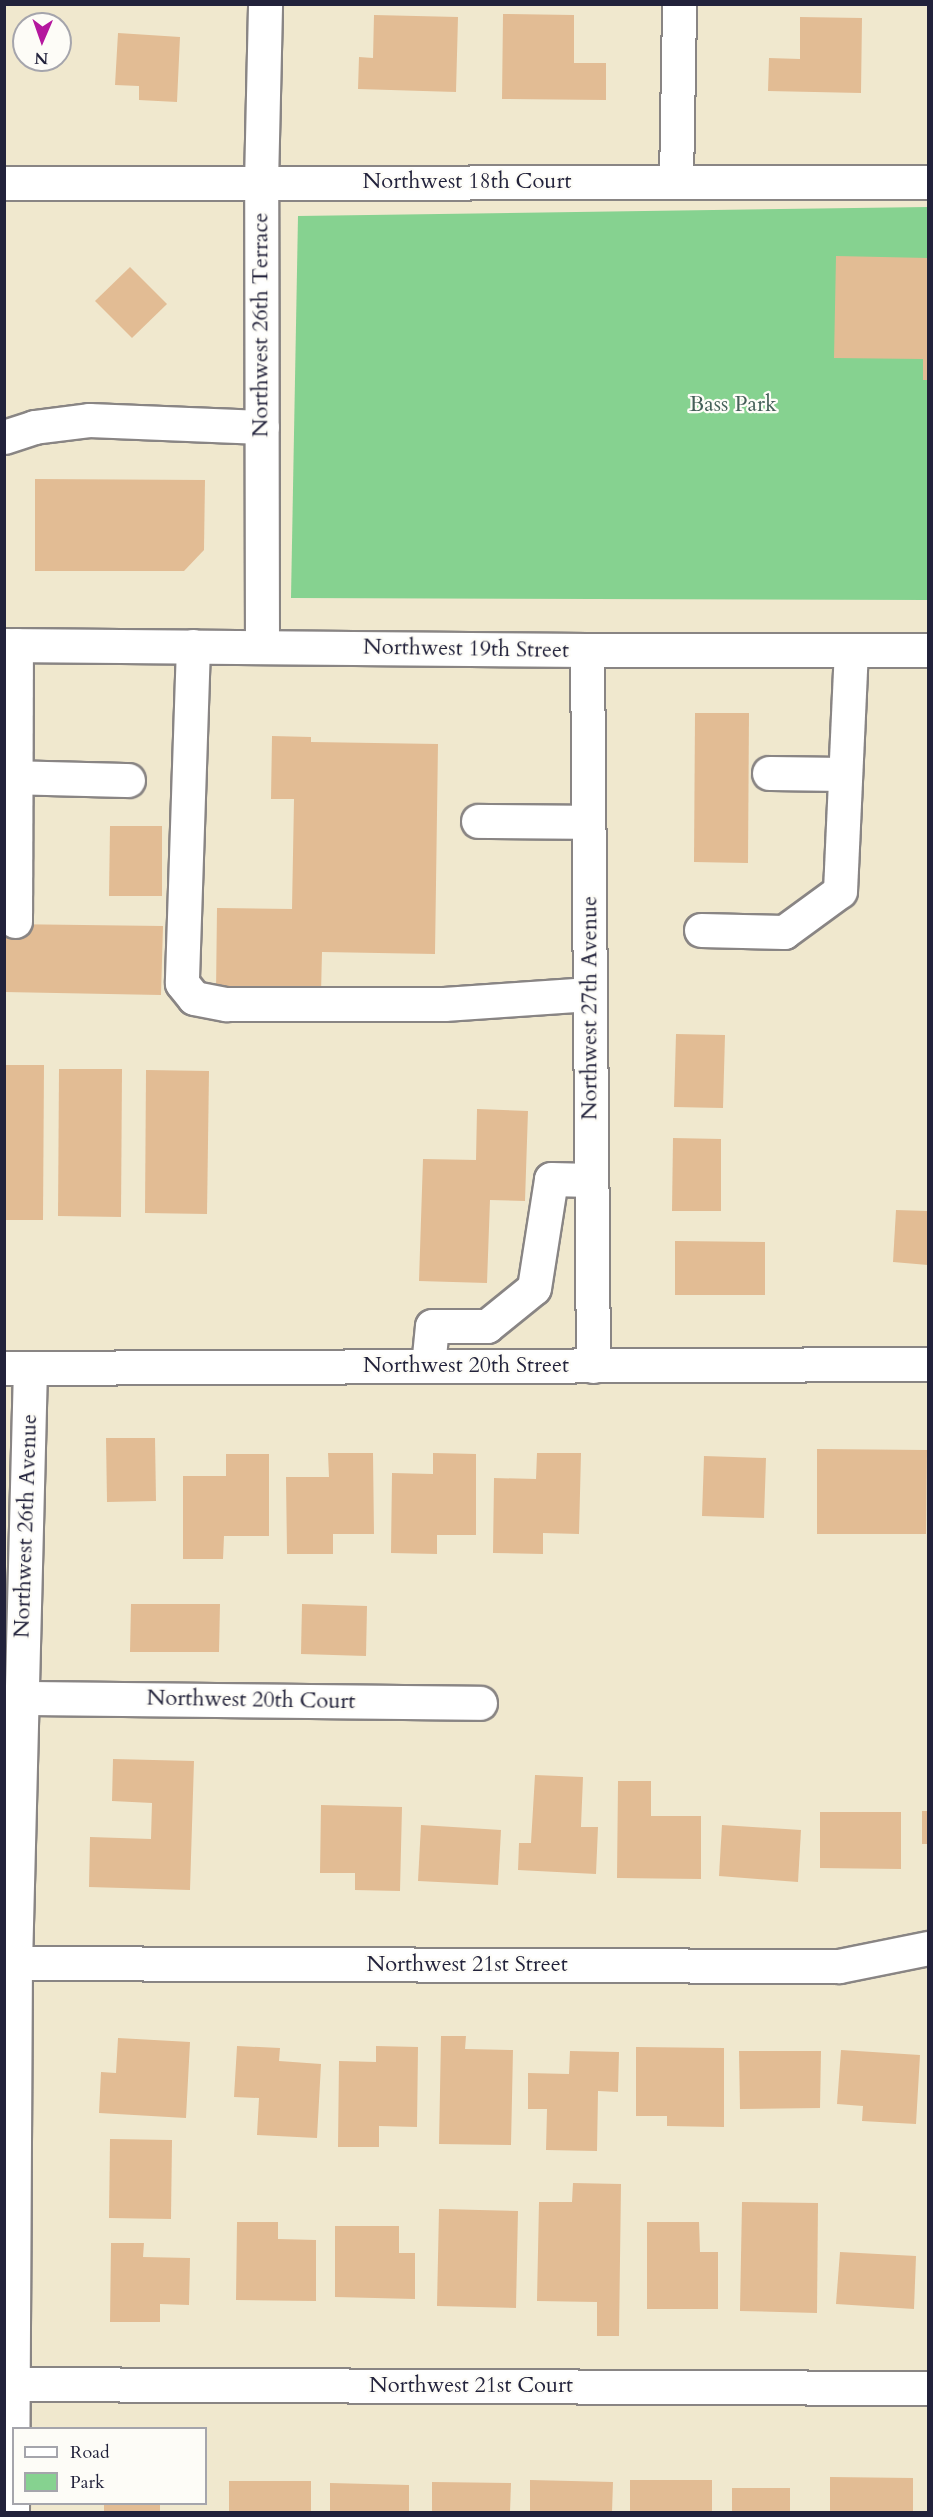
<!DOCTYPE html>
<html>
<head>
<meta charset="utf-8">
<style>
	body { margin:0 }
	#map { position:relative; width:933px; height:2517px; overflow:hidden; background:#f0e8ce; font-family:Cardo,serif }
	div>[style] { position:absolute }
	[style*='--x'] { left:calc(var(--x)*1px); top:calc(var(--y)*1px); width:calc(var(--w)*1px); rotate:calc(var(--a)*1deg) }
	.green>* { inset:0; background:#86d290 }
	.building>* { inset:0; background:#e2bc94 }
	.roads { filter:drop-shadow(2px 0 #898584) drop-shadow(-2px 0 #898584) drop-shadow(0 2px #898584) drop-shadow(0 -2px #898584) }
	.minor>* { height:33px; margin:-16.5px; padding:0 16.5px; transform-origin:16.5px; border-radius:16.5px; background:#fff }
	span { translate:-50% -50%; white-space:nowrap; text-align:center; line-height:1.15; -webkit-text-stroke:4.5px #fdfcf7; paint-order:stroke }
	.street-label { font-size:22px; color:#22223b }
	.park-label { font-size:22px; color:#456059 }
	.frame { position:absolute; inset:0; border:6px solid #22223b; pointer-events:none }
	.legend { position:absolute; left:12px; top:2427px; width:195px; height:78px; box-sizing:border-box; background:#fdfcf7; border:2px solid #a5a5ac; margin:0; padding:8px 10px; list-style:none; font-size:18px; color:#22223b }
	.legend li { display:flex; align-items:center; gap:12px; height:30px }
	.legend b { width:30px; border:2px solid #a5a5ac }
	.north { position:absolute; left:12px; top:12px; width:60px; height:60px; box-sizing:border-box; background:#fdfcf7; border:2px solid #a5a5ac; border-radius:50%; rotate:182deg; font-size:16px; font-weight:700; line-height:24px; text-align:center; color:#22223b }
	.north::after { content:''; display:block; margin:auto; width:21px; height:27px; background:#b5179e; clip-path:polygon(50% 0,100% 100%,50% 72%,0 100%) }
</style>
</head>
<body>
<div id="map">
	<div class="green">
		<div style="clip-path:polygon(928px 207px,928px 600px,291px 598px,298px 216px)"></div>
	</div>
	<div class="building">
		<div style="clip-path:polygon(503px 14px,574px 15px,574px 63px,606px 63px,606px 100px,502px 99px)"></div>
		<div style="clip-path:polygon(374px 15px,458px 17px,456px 92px,358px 89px,359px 57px,373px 58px)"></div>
		<div style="clip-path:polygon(800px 17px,862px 18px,861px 93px,768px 91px,769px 58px,800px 59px)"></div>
		<div style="clip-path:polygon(118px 33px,180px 37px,177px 102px,139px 100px,139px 86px,115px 85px)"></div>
		<div style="clip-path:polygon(836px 256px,928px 258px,928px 380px,923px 380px,923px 359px,834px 358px)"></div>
		<div style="clip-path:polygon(130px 267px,167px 304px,132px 338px,95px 301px)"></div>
		<div style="clip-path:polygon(35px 479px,205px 480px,204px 550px,184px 571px,35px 571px)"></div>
		<div style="clip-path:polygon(695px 713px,749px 713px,748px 863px,694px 862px)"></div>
		<div style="clip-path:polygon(272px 736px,311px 737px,311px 742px,438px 744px,435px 954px,322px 952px,321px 994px,216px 992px,217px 908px,292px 909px,294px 799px,271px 799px)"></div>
		<div style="clip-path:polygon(110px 826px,162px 826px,162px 896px,109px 896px)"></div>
		<div style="clip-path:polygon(4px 924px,163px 926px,161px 995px,4px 992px)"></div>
		<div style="clip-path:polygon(676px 1034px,725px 1035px,723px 1108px,674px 1107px)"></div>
		<div style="clip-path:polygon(4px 1065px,44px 1065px,43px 1220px,4px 1220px)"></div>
		<div style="clip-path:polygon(59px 1069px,122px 1069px,121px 1217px,58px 1216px)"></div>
		<div style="clip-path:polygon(146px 1070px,209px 1071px,207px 1214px,145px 1213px)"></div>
		<div style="clip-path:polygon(477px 1109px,528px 1111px,525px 1201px,490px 1200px,487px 1283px,419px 1281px,423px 1159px,476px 1160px)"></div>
		<div style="clip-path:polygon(673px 1138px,721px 1139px,721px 1211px,672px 1211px)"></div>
		<div style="clip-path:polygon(896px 1210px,928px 1211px,928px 1265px,893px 1262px)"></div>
		<div style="clip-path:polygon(675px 1241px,765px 1242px,765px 1295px,675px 1295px)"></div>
		<div style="clip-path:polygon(106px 1438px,155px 1438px,156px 1501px,107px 1502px)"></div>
		<div style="clip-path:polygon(817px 1449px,927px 1450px,926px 1534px,817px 1534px)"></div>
		<div style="clip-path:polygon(328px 1453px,373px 1453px,374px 1534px,333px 1534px,333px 1554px,287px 1554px,286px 1477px,329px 1477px)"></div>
		<div style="clip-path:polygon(433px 1453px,476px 1454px,476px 1535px,437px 1535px,437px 1554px,391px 1553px,392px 1473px,433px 1474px)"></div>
		<div style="clip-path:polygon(537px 1453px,581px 1453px,579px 1534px,543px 1533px,543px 1554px,493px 1553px,494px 1478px,536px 1479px)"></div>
		<div style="clip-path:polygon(226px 1454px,269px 1454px,269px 1536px,224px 1536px,223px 1559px,183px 1559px,183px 1476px,226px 1476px)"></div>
		<div style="clip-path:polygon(704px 1456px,766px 1458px,764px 1518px,702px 1516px)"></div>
		<div style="clip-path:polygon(131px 1604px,220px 1604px,219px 1652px,130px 1652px)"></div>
		<div style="clip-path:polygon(302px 1604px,367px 1606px,366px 1656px,301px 1654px)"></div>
		<div style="clip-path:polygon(113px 1759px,194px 1761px,190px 1890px,89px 1887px,90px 1837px,151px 1839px,152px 1803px,112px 1801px)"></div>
		<div style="clip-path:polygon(535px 1775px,583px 1777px,581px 1827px,598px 1827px,596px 1874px,518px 1870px,519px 1843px,531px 1843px)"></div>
		<div style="clip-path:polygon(618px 1781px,651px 1781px,651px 1816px,701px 1816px,701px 1879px,617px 1878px)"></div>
		<div style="clip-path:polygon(321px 1805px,402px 1807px,400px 1891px,355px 1890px,355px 1873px,320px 1873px)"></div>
		<div style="clip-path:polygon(922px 1811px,928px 1811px,928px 1844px,922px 1844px)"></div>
		<div style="clip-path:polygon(820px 1812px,901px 1812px,901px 1869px,820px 1868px)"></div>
		<div style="clip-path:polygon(421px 1825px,501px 1830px,498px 1885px,418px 1881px)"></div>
		<div style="clip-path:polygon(722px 1825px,801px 1830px,798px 1882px,719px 1876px)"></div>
		<div style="clip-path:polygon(441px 2036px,466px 2036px,465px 2049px,513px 2050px,511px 2145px,439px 2144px)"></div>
		<div style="clip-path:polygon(118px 2038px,190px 2042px,186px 2118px,99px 2113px,101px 2072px,116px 2073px)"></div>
		<div style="clip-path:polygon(237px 2046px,280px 2048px,279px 2061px,321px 2064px,317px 2138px,257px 2135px,259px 2098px,234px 2097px)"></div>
		<div style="clip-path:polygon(376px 2046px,418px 2047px,417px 2127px,379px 2126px,379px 2147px,338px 2147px,339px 2061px,376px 2062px)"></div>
		<div style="clip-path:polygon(636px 2047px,724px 2048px,724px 2127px,667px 2126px,667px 2116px,636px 2116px)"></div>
		<div style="clip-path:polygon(841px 2050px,920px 2055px,916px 2124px,862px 2121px,863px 2106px,837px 2104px)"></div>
		<div style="clip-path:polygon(570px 2051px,619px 2052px,618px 2092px,598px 2091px,597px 2151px,546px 2150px,547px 2109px,528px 2109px,528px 2073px,569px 2074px)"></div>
		<div style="clip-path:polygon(739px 2051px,821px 2051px,820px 2108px,740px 2109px)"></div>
		<div style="clip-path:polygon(110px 2139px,172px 2140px,171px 2219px,109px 2218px)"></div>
		<div style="clip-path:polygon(573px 2183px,621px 2184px,619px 2336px,597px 2336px,597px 2302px,537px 2301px,539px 2202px,572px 2202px)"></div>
		<div style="clip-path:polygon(742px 2202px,818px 2203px,817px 2313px,740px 2311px)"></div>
		<div style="clip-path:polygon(439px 2209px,518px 2211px,516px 2308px,437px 2306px)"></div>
		<div style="clip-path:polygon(237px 2222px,278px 2222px,278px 2239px,316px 2240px,316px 2301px,236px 2300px)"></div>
		<div style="clip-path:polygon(647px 2222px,699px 2222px,700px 2252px,718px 2252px,718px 2309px,647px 2309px)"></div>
		<div style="clip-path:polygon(335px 2226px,399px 2226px,399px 2253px,415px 2253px,415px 2299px,335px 2297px)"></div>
		<div style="clip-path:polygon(111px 2243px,144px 2243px,143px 2257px,190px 2258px,189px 2305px,160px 2304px,160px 2322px,110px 2322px)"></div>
		<div style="clip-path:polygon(840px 2252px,916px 2256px,914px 2309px,836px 2304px)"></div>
		<div style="clip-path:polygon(830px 2477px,913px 2478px,913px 2512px,830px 2512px)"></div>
		<div style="clip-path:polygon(530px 2480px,613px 2482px,612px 2512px,530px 2512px)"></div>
		<div style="clip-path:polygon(630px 2480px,712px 2480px,712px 2512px,630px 2512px)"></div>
		<div style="clip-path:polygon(229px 2481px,311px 2481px,311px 2512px,229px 2512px)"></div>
		<div style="clip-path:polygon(432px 2482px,511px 2483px,510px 2512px,432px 2512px)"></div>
		<div style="clip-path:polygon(330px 2483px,409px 2485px,409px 2512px,330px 2512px)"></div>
		<div style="clip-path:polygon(732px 2488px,790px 2488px,790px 2512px,732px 2512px)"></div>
		<div style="clip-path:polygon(104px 2504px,160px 2504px,160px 2512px,104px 2512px)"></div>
	</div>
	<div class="roads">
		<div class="minor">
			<div style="--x:676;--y:181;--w:177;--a:-89"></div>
			<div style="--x:4;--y:183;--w:924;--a:-0.06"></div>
			<div style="--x:4;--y:437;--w:32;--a:-18"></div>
			<div style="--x:34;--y:427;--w:55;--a:-7.3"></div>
			<div style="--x:89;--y:420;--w:173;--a:2.3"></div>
			<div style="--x:4;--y:645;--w:583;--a:0.49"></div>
			<div style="--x:587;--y:650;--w:341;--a:0"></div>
			<div style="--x:193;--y:646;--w:337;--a:91.9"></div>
			<div style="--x:182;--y:983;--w:19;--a:51"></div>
			<div style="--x:194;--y:998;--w:33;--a:11"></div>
			<div style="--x:226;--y:1004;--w:218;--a:0"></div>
			<div style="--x:444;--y:1004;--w:146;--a:-3.9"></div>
			<div style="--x:262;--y:646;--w:463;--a:-90.1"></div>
			<div style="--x:261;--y:183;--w:179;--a:-88.7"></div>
			<div style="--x:587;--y:650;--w:716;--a:89.52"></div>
			<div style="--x:769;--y:773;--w:76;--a:0.8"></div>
			<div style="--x:4;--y:777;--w:124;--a:1.4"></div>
			<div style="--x:478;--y:821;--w:110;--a:0.5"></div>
			<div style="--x:15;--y:921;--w:276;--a:-89.8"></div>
			<div style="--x:701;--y:930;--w:83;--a:1.4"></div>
			<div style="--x:784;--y:932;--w:69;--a:-36.2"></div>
			<div style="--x:840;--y:891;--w:241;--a:-87.4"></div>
			<div style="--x:428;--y:1366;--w:40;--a:-84.3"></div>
			<div style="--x:432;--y:1326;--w:55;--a:0"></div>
			<div style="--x:487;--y:1326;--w:60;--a:-39"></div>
			<div style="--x:534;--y:1288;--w:110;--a:-81.1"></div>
			<div style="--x:551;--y:1179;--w:40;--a:1.4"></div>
			<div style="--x:4;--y:1368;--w:924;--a:-0.25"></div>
			<div style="--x:22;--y:1698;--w:458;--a:0.6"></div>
			<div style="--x:4;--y:1963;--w:835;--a:0.21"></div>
			<div style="--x:839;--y:1966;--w:91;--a:-11.4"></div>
			<div style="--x:4;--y:2384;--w:924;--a:0.25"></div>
			<div style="--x:12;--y:2512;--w:548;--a:-89.69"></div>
			<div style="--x:15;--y:1964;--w:596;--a:-88.56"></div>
		</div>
	</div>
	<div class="street-label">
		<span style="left:467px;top:182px">Northwest 18th Court</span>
		<span style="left:261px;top:325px;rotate:-90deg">Northwest 26th Terrace</span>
		<span style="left:466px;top:649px;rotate:1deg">Northwest 19th Street</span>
		<span style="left:590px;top:1008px;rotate:-90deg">Northwest 27th Avenue</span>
		<span style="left:466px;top:1366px">Northwest 20th Street</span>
		<span style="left:26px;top:1526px;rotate:-88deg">Northwest 26th Avenue</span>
		<span style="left:251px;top:1700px;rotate:1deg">Northwest 20th Court</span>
		<span style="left:467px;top:1965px">Northwest 21st Street</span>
		<span style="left:471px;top:2386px">Northwest 21st Court</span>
	</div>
	<div class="park-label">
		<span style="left:733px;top:405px">Bass Park</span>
	</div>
	<div class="frame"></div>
	<ul class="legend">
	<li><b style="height:8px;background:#fff"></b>Road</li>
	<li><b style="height:16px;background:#86d290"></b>Park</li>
	</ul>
	<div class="north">N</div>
</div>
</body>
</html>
